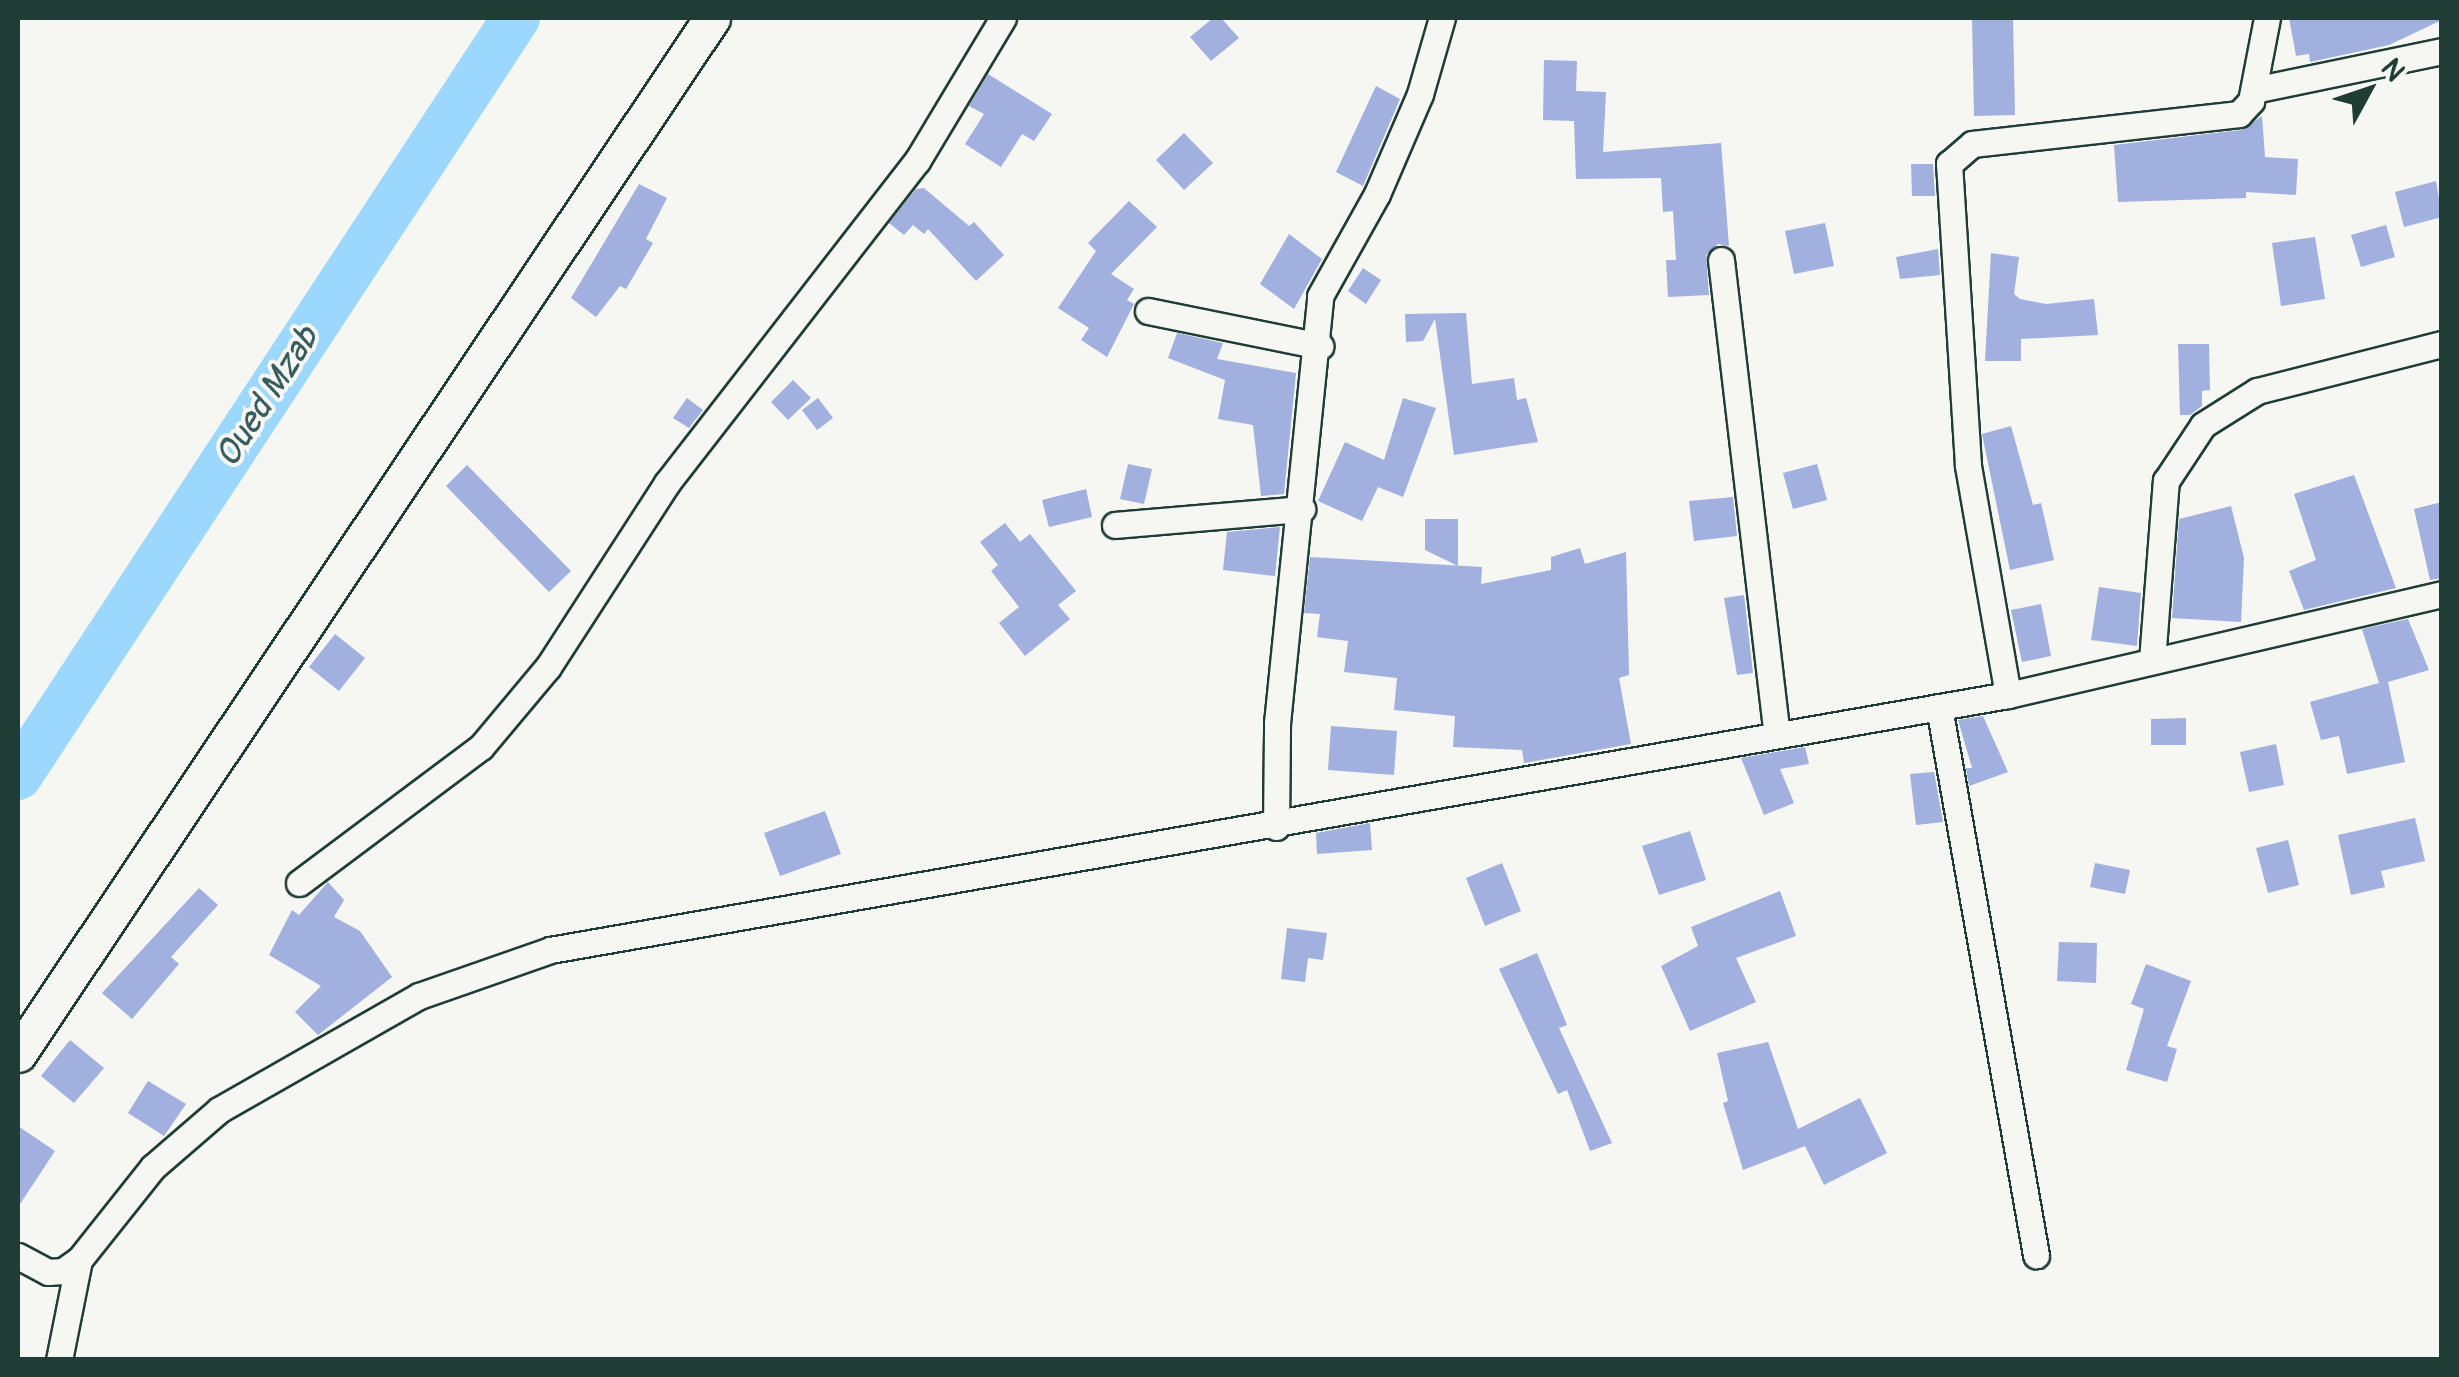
<!DOCTYPE html>
<html>
<head>
<meta charset="utf-8">
<style>
	body { margin:0 }
	#map { position:relative; width:2459px; height:1377px; overflow:hidden; background:#f6f6f2; font-family:Pangolin,sans-serif }
	div>[style] { position:absolute }
	[style*='--x'] { left:calc(var(--x)*1px); top:calc(var(--y)*1px); width:calc(var(--w)*1px); rotate:calc(var(--a)*1deg) }
	.river>* { height:48px; margin:-24px; padding:0 24px; transform-origin:24px; border-radius:24px; background:#9cd7fd }
	.building>* { inset:0; background:#a1b0df }
	.roads { filter:drop-shadow(2px 0 #1f3d34) drop-shadow(-2px 0 #1f3d34) drop-shadow(0 2px #1f3d34) drop-shadow(0 -2px #1f3d34) }
	.minor>* { height:25px; margin:-12.5px; padding:0 12.5px; transform-origin:12.5px; border-radius:12.5px; background:#f6f6f2 }
	.secondary>* { height:35px; margin:-17.5px; padding:0 17.5px; transform-origin:17.5px; border-radius:17.5px; background:#f6f6f2 }
	span { translate:-50% -50%; white-space:nowrap; text-align:center; line-height:1.15; -webkit-text-stroke:8px #f6f6f2; paint-order:stroke }
	.water-label { font-size:35px; color:#385c5c; font-style:italic }
	.frame { position:absolute; inset:0; border:20px solid #1f3d34; pointer-events:none }
	.north { position:absolute; left:2319px; top:40px; width:100px; height:100px; -webkit-text-stroke:8px #f6f6f2; paint-order:stroke; rotate:50deg; font-size:28px; font-weight:700; line-height:40px; text-align:center; color:#1f3d34 }
	.north::after { content:''; display:block; margin:auto; width:35px; height:45px; background:#1f3d34; clip-path:polygon(50% 0,100% 100%,50% 72%,0 100%) }
</style>
</head>
<body>
<div id="map">
	<div class="river">
		<div style="--x:18;--y:776;--w:907;--a:-56.7"></div>
	</div>
	<div class="building">
		<div style="clip-path:polygon(1213px 18px,1221px 18px,1239px 38px,1211px 61px,1190px 37px)"></div>
		<div style="clip-path:polygon(1972px 18px,2013px 18px,2015px 115px,1974px 116px)"></div>
		<div style="clip-path:polygon(2289px 18px,2442px 18px,2442px 20px,2389px 45px,2310px 62px,2309px 54px,2296px 56px)"></div>
		<div style="clip-path:polygon(1544px 60px,1577px 61px,1576px 91px,1606px 92px,1603px 152px,1721px 143px,1729px 246px,1718px 244px,1706px 255px,1709px 295px,1668px 297px,1666px 260px,1676px 260px,1673px 211px,1663px 212px,1661px 178px,1576px 179px,1574px 121px,1543px 120px)"></div>
		<div style="clip-path:polygon(988px 74px,1052px 114px,1034px 141px,1022px 134px,1001px 167px,965px 144px,984px 114px,969px 106px)"></div>
		<div style="clip-path:polygon(1376px 86px,1400px 99px,1363px 186px,1336px 172px)"></div>
		<div style="clip-path:polygon(2262px 116px,2265px 157px,2298px 159px,2296px 195px,2246px 192px,2246px 198px,2118px 202px,2114px 145px,2241px 130px)"></div>
		<div style="clip-path:polygon(1184px 133px,1213px 163px,1184px 190px,1156px 160px)"></div>
		<div style="clip-path:polygon(1911px 164px,1933px 164px,1935px 196px,1912px 196px)"></div>
		<div style="clip-path:polygon(2436px 181px,2442px 217px,2404px 227px,2395px 192px)"></div>
		<div style="clip-path:polygon(639px 184px,667px 198px,646px 239px,653px 243px,626px 289px,620px 286px,596px 317px,571px 298px)"></div>
		<div style="clip-path:polygon(924px 188px,969px 226px,974px 222px,1004px 255px,976px 281px,928px 229px,924px 234px,913px 225px,904px 235px,889px 223px,916px 189px)"></div>
		<div style="clip-path:polygon(1129px 201px,1157px 227px,1111px 274px,1134px 289px,1127px 300px,1134px 304px,1107px 357px,1081px 340px,1089px 328px,1058px 308px,1096px 251px,1088px 243px)"></div>
		<div style="clip-path:polygon(1825px 223px,1834px 266px,1794px 274px,1785px 231px)"></div>
		<div style="clip-path:polygon(2386px 225px,2395px 257px,2361px 267px,2351px 235px)"></div>
		<div style="clip-path:polygon(1289px 234px,1322px 259px,1294px 309px,1260px 284px)"></div>
		<div style="clip-path:polygon(2315px 237px,2325px 299px,2281px 306px,2272px 243px)"></div>
		<div style="clip-path:polygon(1938px 249px,1940px 275px,1900px 279px,1896px 257px)"></div>
		<div style="clip-path:polygon(1991px 253px,2019px 257px,2014px 294px,2020px 299px,2046px 304px,2094px 299px,2098px 335px,2021px 339px,2021px 361px,1985px 361px)"></div>
		<div style="clip-path:polygon(1363px 268px,1381px 280px,1366px 304px,1348px 291px)"></div>
		<div style="clip-path:polygon(1466px 313px,1472px 384px,1514px 378px,1517px 400px,1526px 398px,1538px 442px,1454px 455px,1435px 319px,1423px 341px,1406px 342px,1405px 314px)"></div>
		<div style="clip-path:polygon(1177px 333px,1223px 343px,1217px 359px,1296px 373px,1284px 494px,1261px 496px,1253px 425px,1218px 419px,1225px 380px,1168px 358px)"></div>
		<div style="clip-path:polygon(2178px 344px,2209px 344px,2210px 390px,2202px 391px,2202px 406px,2190px 415px,2180px 415px)"></div>
		<div style="clip-path:polygon(793px 380px,811px 398px,788px 420px,771px 402px)"></div>
		<div style="clip-path:polygon(687px 398px,703px 410px,689px 428px,673px 418px)"></div>
		<div style="clip-path:polygon(818px 398px,833px 418px,817px 430px,802px 410px)"></div>
		<div style="clip-path:polygon(1403px 398px,1436px 408px,1403px 497px,1378px 487px,1362px 521px,1318px 501px,1345px 442px,1384px 460px)"></div>
		<div style="clip-path:polygon(2011px 426px,2033px 505px,2041px 503px,2054px 560px,2010px 570px,1982px 434px)"></div>
		<div style="clip-path:polygon(1128px 464px,1152px 469px,1144px 504px,1120px 499px)"></div>
		<div style="clip-path:polygon(1817px 464px,1827px 500px,1793px 509px,1783px 473px)"></div>
		<div style="clip-path:polygon(467px 465px,571px 571px,549px 592px,446px 486px)"></div>
		<div style="clip-path:polygon(2354px 475px,2396px 588px,2304px 610px,2289px 571px,2316px 560px,2294px 494px)"></div>
		<div style="clip-path:polygon(1086px 489px,1092px 517px,1049px 527px,1042px 500px)"></div>
		<div style="clip-path:polygon(1733px 497px,1737px 536px,1694px 541px,1689px 501px)"></div>
		<div style="clip-path:polygon(2442px 502px,2442px 578px,2430px 580px,2414px 509px)"></div>
		<div style="clip-path:polygon(2231px 506px,2244px 558px,2241px 622px,2172px 618px,2179px 519px)"></div>
		<div style="clip-path:polygon(1425px 519px,1458px 519px,1458px 566px,1425px 550px)"></div>
		<div style="clip-path:polygon(1005px 523px,1020px 542px,1030px 534px,1076px 591px,1058px 605px,1070px 619px,1025px 656px,999px 623px,1019px 607px,991px 571px,998px 565px,980px 542px)"></div>
		<div style="clip-path:polygon(1280px 527px,1275px 576px,1223px 570px,1227px 532px)"></div>
		<div style="clip-path:polygon(1580px 548px,1585px 564px,1626px 552px,1629px 675px,1619px 678px,1631px 744px,1524px 763px,1522px 750px,1453px 747px,1455px 716px,1394px 710px,1397px 678px,1344px 672px,1348px 641px,1317px 637px,1320px 614px,1304px 613px,1310px 557px,1482px 567px,1481px 584px,1551px 570px,1551px 557px)"></div>
		<div style="clip-path:polygon(2099px 587px,2141px 593px,2137px 646px,2091px 640px)"></div>
		<div style="clip-path:polygon(1744px 595px,1753px 673px,1737px 675px,1724px 598px)"></div>
		<div style="clip-path:polygon(2041px 604px,2051px 656px,2022px 662px,2011px 610px)"></div>
		<div style="clip-path:polygon(2408px 619px,2429px 670px,2388px 682px,2405px 762px,2347px 774px,2339px 736px,2321px 740px,2310px 702px,2379px 683px,2362px 629px)"></div>
		<div style="clip-path:polygon(335px 634px,365px 658px,339px 691px,309px 667px)"></div>
		<div style="clip-path:polygon(1983px 716px,2008px 772px,1969px 786px,1966px 768px,1972px 768px,1958px 720px)"></div>
		<div style="clip-path:polygon(2186px 718px,2186px 745px,2151px 745px,2151px 719px)"></div>
		<div style="clip-path:polygon(1331px 726px,1397px 731px,1394px 775px,1328px 770px)"></div>
		<div style="clip-path:polygon(2276px 744px,2284px 785px,2249px 792px,2240px 752px)"></div>
		<div style="clip-path:polygon(1805px 747px,1809px 764px,1780px 769px,1794px 803px,1764px 815px,1741px 758px)"></div>
		<div style="clip-path:polygon(1934px 772px,1943px 822px,1916px 825px,1910px 774px)"></div>
		<div style="clip-path:polygon(825px 811px,841px 854px,780px 876px,764px 833px)"></div>
		<div style="clip-path:polygon(2415px 818px,2425px 861px,2381px 871px,2385px 887px,2351px 895px,2338px 835px)"></div>
		<div style="clip-path:polygon(1370px 823px,1372px 850px,1317px 854px,1316px 833px)"></div>
		<div style="clip-path:polygon(1690px 831px,1706px 880px,1659px 895px,1642px 846px)"></div>
		<div style="clip-path:polygon(2288px 840px,2299px 885px,2268px 893px,2256px 848px)"></div>
		<div style="clip-path:polygon(1502px 863px,1521px 911px,1485px 926px,1466px 878px)"></div>
		<div style="clip-path:polygon(2095px 863px,2130px 870px,2125px 894px,2090px 887px)"></div>
		<div style="clip-path:polygon(328px 882px,344px 900px,334px 917px,360px 931px,392px 977px,318px 1035px,295px 1012px,321px 986px,269px 955px,292px 910px,299px 915px)"></div>
		<div style="clip-path:polygon(199px 888px,218px 905px,171px 957px,179px 964px,132px 1019px,102px 993px)"></div>
		<div style="clip-path:polygon(1780px 891px,1796px 936px,1736px 958px,1756px 1002px,1690px 1031px,1661px 966px,1698px 946px,1691px 927px)"></div>
		<div style="clip-path:polygon(1287px 928px,1327px 933px,1323px 960px,1308px 958px,1305px 982px,1281px 979px)"></div>
		<div style="clip-path:polygon(2059px 942px,2097px 943px,2096px 983px,2057px 981px)"></div>
		<div style="clip-path:polygon(1537px 953px,1567px 1025px,1559px 1028px,1612px 1143px,1590px 1151px,1567px 1090px,1558px 1094px,1499px 969px)"></div>
		<div style="clip-path:polygon(2146px 964px,2191px 981px,2167px 1046px,2177px 1049px,2167px 1082px,2126px 1070px,2144px 1009px,2131px 1004px)"></div>
		<div style="clip-path:polygon(70px 1040px,104px 1068px,74px 1103px,41px 1076px)"></div>
		<div style="clip-path:polygon(1768px 1042px,1798px 1129px,1860px 1098px,1887px 1153px,1824px 1185px,1805px 1146px,1743px 1170px,1723px 1103px,1728px 1101px,1717px 1053px)"></div>
		<div style="clip-path:polygon(148px 1081px,186px 1104px,164px 1136px,128px 1113px)"></div>
		<div style="clip-path:polygon(18px 1126px,55px 1151px,18px 1207px)"></div>
	</div>
	<div class="roads">
		<div class="minor">
			<div style="--x:2254;--y:90;--w:192;--a:-11.7"></div>
			<div style="--x:1721;--y:260;--w:478;--a:83.3"></div>
			<div style="--x:1148;--y:311;--w:176;--a:11.5"></div>
			<div style="--x:1115;--y:525;--w:188;--a:-4.9"></div>
			<div style="--x:2152;--y:661;--w:181;--a:-85.6"></div>
			<div style="--x:2166;--y:481;--w:67;--a:-56.5"></div>
			<div style="--x:2203;--y:425;--w:64;--a:-32.2"></div>
			<div style="--x:2257;--y:391;--w:191;--a:-14.3"></div>
			<div style="--x:2008;--y:695;--w:233;--a:-99.9"></div>
			<div style="--x:1968;--y:465;--w:302;--a:-93.6"></div>
			<div style="--x:1949;--y:164;--w:30;--a:-41"></div>
			<div style="--x:1972;--y:144;--w:269;--a:-6.4"></div>
			<div style="--x:2239;--y:114;--w:18;--a:-47"></div>
			<div style="--x:2251;--y:101;--w:85;--a:-79.1"></div>
			<div style="--x:1939;--y:707;--w:557;--a:79.96"></div>
			<div style="--x:1276;--y:827;--w:104;--a:-89.4"></div>
			<div style="--x:1277;--y:723;--w:429;--a:-84.2"></div>
			<div style="--x:1320;--y:296;--w:117;--a:-60.8"></div>
			<div style="--x:1377;--y:194;--w:109;--a:-66.7"></div>
			<div style="--x:1420;--y:94;--w:79;--a:-73.9"></div>
			<div style="--x:299;--y:883;--w:227;--a:-36.8"></div>
			<div style="--x:481;--y:747;--w:104;--a:-50.1"></div>
			<div style="--x:548;--y:667;--w:219;--a:-57.1"></div>
			<div style="--x:667;--y:483;--w:408;--a:-52.2"></div>
			<div style="--x:917;--y:161;--w:167;--a:-59"></div>
			<div style="--x:18;--y:1256;--w:34;--a:28"></div>
			<div style="--x:48;--y:1272;--w:15;--a:-4"></div>
			<div style="--x:63;--y:1271;--w:19;--a:-35"></div>
			<div style="--x:79;--y:1260;--w:119;--a:-51.5"></div>
			<div style="--x:153;--y:1167;--w:87;--a:-40.8"></div>
			<div style="--x:219;--y:1110;--w:230;--a:-29.7"></div>
			<div style="--x:419;--y:996;--w:139;--a:-19.3"></div>
			<div style="--x:550;--y:950;--w:1480;--a:-9.92"></div>
			<div style="--x:2008;--y:695;--w:446;--a:-13.1"></div>
			<div style="--x:59;--y:1360;--w:102;--a:-78.7"></div>
		</div>
		<div class="secondary">
			<div style="--x:18;--y:1054;--w:1247;--a:-56.18"></div>
		</div>
	</div>
	<div class="water-label">
		<span style="left:267px;top:397px;rotate:-57deg">Oued Mzab</span>
	</div>
	<div class="frame"></div>
	<div class="north">N</div>
</div>
</body>
</html>
